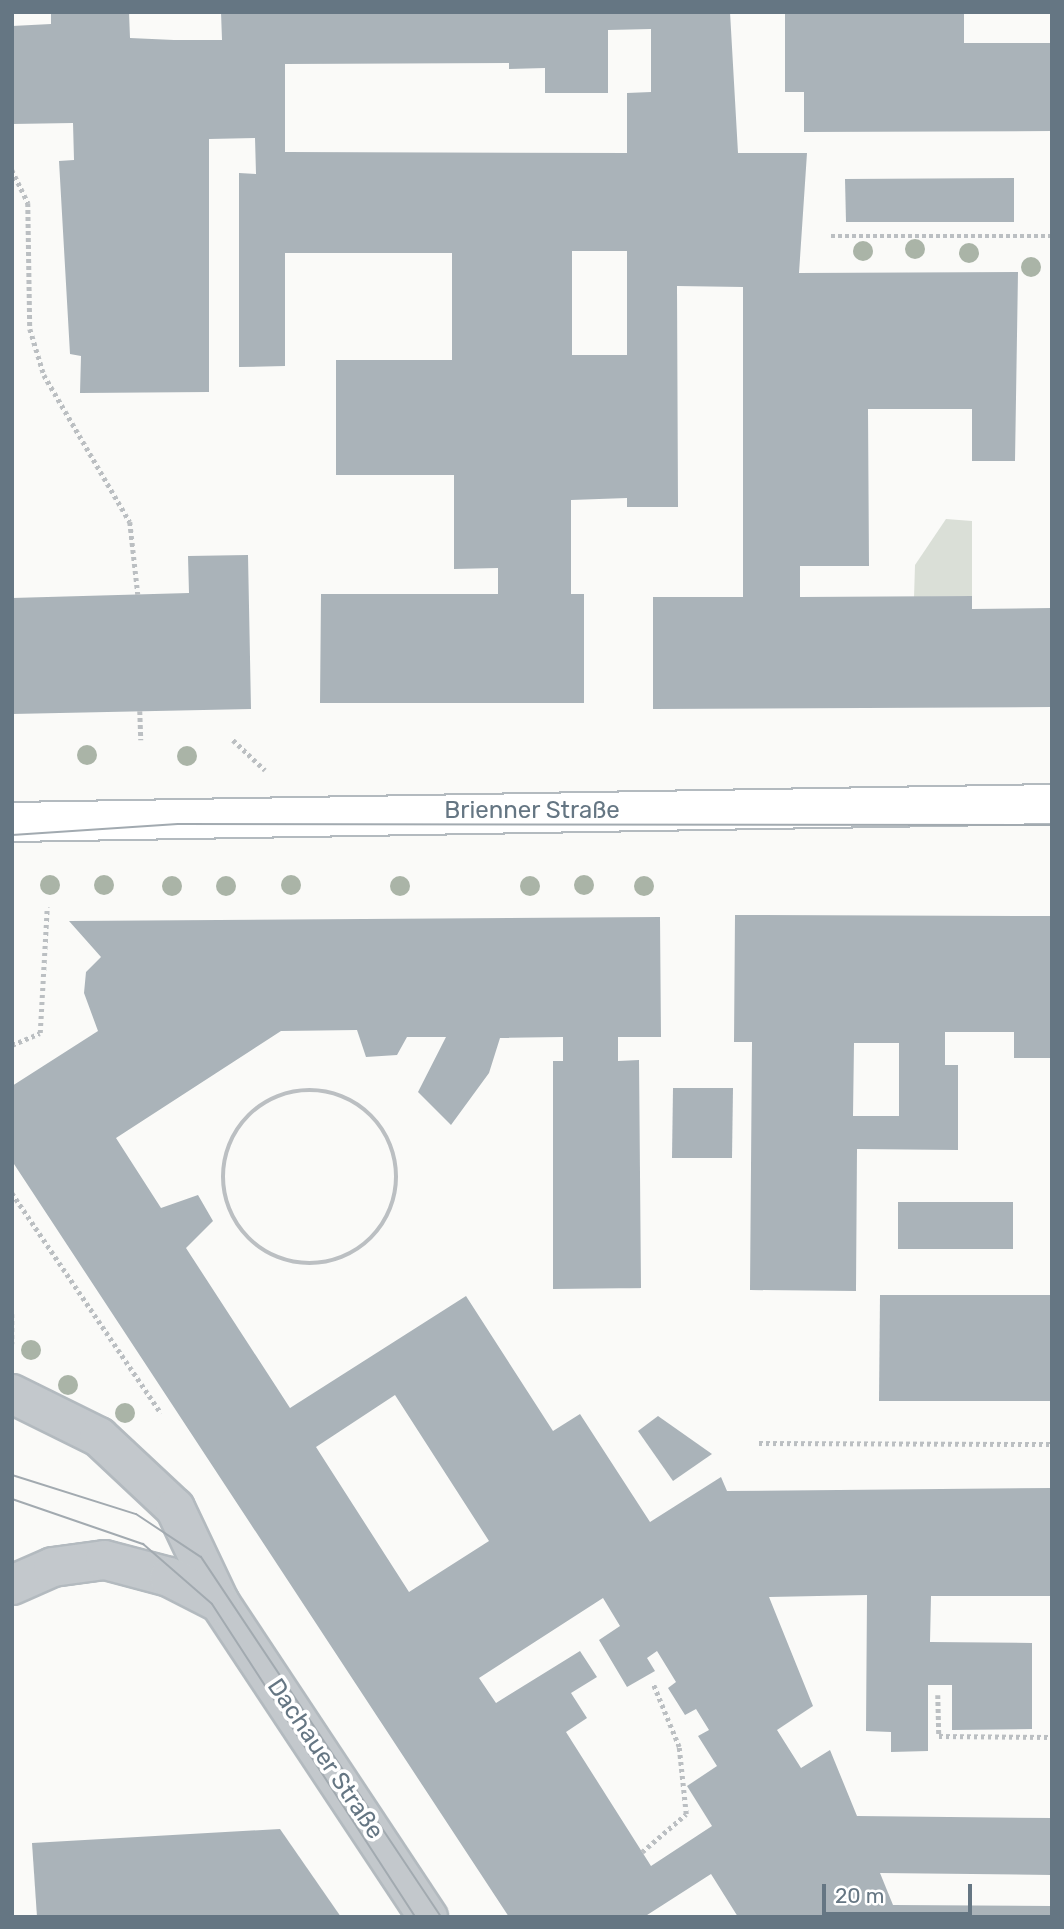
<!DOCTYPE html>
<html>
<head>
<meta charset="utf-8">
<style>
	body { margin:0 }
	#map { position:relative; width:1064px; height:1929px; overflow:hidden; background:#fafaf8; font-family:Rubik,sans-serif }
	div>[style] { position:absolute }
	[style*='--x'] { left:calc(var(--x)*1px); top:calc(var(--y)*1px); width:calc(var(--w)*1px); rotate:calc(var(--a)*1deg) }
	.green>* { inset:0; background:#dadfd7 }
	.building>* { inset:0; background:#aab3b9 }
	.path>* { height:4.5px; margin-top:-2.25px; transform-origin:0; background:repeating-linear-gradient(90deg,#bbbfc2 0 3.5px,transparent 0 7px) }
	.path>.ring { margin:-2.25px; padding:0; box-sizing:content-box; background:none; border:4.5px solid #bbbfc2; border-radius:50% }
	.roads { filter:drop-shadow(2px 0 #b3babf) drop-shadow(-2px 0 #b3babf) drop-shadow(0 2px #b3babf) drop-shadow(0 -2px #b3babf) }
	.minor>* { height:38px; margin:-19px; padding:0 19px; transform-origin:19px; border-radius:19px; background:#c3c8cc }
	.secondary>* { height:38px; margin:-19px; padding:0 19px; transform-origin:19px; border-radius:19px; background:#fff }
	.tram>* { height:2px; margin:-1px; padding:0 1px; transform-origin:1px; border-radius:1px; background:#a2aab0 }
	.trees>* { width:20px; height:20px; margin:-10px; border-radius:50%; background:#aab4a7 }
	span { translate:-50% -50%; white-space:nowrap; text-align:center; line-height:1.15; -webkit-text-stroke:7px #fff; paint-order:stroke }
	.street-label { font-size:24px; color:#657683 }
	.frame { position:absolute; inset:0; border:14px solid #657683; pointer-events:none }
	.scale { position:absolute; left:822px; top:1884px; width:150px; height:32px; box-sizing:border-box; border:4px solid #657683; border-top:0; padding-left:9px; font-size:21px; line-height:24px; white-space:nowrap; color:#657683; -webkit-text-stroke:5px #fff; paint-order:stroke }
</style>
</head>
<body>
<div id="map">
	<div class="green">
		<div style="clip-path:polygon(946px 519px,972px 521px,972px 596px,914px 597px,915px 565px)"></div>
	</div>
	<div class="building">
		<div style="clip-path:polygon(evenodd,51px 12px,129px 12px,130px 38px,174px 40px,222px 40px,221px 12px,730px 12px,738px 153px,807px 153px,799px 273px,1018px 272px,1015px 461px,972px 461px,972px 409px,868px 409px,869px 566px,800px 566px,800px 597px,972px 596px,972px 609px,1052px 608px,1052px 707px,653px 709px,653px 597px,743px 597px,743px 287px,677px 286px,678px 507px,627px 507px,627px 498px,571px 500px,571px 594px,584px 594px,584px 703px,320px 703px,321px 594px,498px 594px,498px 568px,454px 569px,454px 475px,336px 475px,336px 360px,452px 360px,452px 253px,285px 253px,285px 366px,239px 367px,239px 173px,256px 174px,255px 138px,209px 139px,209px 392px,80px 393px,81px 356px,70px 354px,59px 161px,74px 160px,73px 123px,12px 124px,12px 26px,51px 24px,51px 12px,651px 29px,651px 92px,627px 93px,627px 153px,285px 152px,285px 64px,509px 63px,509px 69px,545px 68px,545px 93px,608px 93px,608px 30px,651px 29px,51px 12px,572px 251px,627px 251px,627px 355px,572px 355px,572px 251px)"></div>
		<div style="clip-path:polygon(785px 12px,964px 12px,964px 43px,1052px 43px,1052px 131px,804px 132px,804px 92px,785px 92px)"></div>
		<div style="clip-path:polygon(1014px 178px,1014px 222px,846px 222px,845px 179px)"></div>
		<div style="clip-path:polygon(248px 555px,251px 709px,12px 714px,12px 598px,189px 593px,188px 556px)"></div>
		<div style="clip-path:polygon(evenodd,735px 915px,1052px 916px,1052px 1058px,1014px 1058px,1014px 1032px,945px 1032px,945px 1065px,958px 1065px,958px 1150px,857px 1149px,856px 1291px,750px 1290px,752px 1042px,734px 1042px,735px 915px,854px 1043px,899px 1043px,899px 1116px,853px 1116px,854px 1043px)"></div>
		<div style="clip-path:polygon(evenodd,660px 917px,661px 1037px,618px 1037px,618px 1061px,639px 1060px,641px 1288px,553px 1289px,553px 1061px,563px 1061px,563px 1037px,500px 1038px,489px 1073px,451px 1125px,418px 1092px,446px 1037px,407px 1037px,397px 1055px,366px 1057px,357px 1030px,281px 1031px,116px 1138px,161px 1208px,198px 1195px,213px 1221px,186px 1248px,290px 1408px,466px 1296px,553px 1431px,580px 1414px,650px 1522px,721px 1477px,727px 1491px,1052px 1488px,1052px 1596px,931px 1596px,930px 1642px,1032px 1643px,1032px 1729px,952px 1730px,952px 1685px,928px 1685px,928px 1751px,891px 1752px,891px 1732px,866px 1731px,867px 1595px,769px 1597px,813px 1706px,777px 1730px,801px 1768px,830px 1750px,857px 1816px,1052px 1818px,1052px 1875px,880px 1873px,893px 1905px,1052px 1906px,1052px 1917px,738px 1917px,711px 1874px,644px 1917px,509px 1917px,12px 1161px,12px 1086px,98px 1031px,84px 993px,86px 972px,101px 957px,69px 921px,660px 917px,395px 1395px,489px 1541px,409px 1592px,316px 1447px,395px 1395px,660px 917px,603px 1598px,620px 1626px,599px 1640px,627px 1687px,655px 1671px,647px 1658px,657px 1651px,676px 1682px,668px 1688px,685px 1715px,696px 1709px,709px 1730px,698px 1736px,717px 1766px,687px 1786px,712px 1826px,651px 1866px,566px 1732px,587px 1718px,571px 1693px,597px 1677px,580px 1651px,496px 1703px,479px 1678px,603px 1598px)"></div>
		<div style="clip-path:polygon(673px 1088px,733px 1088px,732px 1158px,672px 1158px)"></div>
		<div style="clip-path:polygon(898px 1202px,1013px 1202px,1013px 1249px,898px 1249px)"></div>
		<div style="clip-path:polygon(880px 1295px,1052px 1295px,1052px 1401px,879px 1401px)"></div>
		<div style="clip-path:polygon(658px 1416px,712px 1454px,673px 1481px,638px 1431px)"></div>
		<div style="clip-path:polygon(280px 1829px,341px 1917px,37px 1917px,32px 1843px)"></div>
	</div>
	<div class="path">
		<div style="--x:12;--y:170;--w:37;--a:64"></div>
		<div style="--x:28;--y:203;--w:126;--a:89.1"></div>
		<div style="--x:30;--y:329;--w:48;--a:73.1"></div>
		<div style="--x:44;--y:375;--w:170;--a:59.7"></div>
		<div style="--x:130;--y:522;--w:73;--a:83.7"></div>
		<div style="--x:831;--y:236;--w:221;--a:0"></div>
		<div style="--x:140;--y:711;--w:29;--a:88"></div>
		<div style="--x:233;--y:740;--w:44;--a:43.2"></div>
		<div style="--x:12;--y:1045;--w:30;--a:-23"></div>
		<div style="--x:40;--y:1033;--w:126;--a:-86.8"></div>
		<div class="ring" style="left:223px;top:1090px;width:169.5px;height:169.5px"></div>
		<div style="--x:12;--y:1193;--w:266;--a:55.9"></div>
		<div style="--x:12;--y:1314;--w:30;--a:90"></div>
		<div style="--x:759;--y:1443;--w:293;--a:0.2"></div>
		<div style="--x:938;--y:1695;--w:41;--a:88.6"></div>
		<div style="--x:939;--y:1736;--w:113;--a:0.5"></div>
		<div style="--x:642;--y:1852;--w:58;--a:-40.8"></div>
		<div style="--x:686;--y:1814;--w:67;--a:-96"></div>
		<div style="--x:679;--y:1747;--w:68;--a:-112.4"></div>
	</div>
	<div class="roads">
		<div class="minor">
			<div style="--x:12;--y:1394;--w:97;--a:26.3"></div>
			<div style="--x:99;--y:1437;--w:104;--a:43.1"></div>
			<div style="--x:175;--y:1508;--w:105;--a:64.7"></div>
			<div style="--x:220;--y:1603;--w:377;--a:56.5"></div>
			<div style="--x:12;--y:1585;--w:45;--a:-23.7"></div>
			<div style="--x:53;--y:1567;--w:52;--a:-7.7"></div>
			<div style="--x:105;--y:1560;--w:66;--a:14.9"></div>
			<div style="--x:169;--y:1577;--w:57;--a:27"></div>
		</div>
		<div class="secondary">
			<div style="--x:12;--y:822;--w:1040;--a:-0.99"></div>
		</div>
	</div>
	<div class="tram">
		<div style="--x:12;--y:835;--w:166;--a:-3.8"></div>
		<div style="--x:178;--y:824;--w:874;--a:0.07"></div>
		<div style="--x:12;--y:1475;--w:130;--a:17.5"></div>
		<div style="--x:136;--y:1514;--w:78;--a:33.5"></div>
		<div style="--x:201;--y:1557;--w:433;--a:56.3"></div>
		<div style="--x:12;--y:1499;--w:139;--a:19"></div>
		<div style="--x:143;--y:1544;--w:91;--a:41"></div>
		<div style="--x:212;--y:1604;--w:373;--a:57"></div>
	</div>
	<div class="trees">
		<div style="left:915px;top:249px"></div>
		<div style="left:863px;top:251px"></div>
		<div style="left:969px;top:253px"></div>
		<div style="left:1031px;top:267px"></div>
		<div style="left:87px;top:755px"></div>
		<div style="left:187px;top:756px"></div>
		<div style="left:50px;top:885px"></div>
		<div style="left:104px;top:885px"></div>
		<div style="left:291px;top:885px"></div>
		<div style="left:584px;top:885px"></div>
		<div style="left:172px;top:886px"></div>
		<div style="left:226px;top:886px"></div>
		<div style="left:400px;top:886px"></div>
		<div style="left:530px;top:886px"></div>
		<div style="left:644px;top:886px"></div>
		<div style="left:31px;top:1350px"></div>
		<div style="left:68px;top:1385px"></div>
		<div style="left:125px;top:1413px"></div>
	</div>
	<div class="street-label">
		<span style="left:532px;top:811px">Brienner Straße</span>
		<span style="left:325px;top:1759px;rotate:56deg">Dachauer Straße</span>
	</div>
	<div class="frame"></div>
	<div class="scale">20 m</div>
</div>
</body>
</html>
